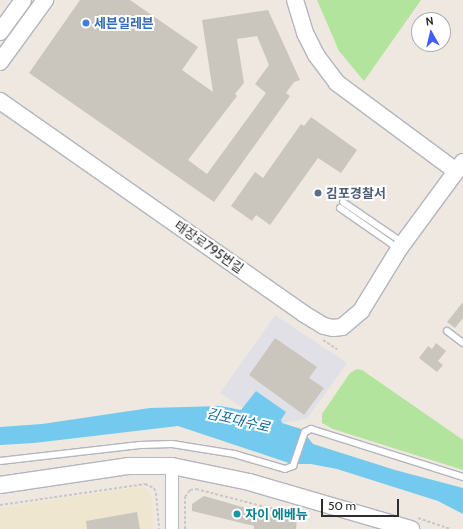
<!DOCTYPE html>
<html>
<head>
<meta charset="utf-8">
<style>
	body { margin:0 }
	#map { position:relative; width:463px; height:529px; overflow:hidden; background:#eee8e0; font-family:Cabin,"Noto Sans KR",sans-serif }
	div>[style] { position:absolute }
	[style*='--x'] { left:calc(var(--x)*1px); top:calc(var(--y)*1px); width:calc(var(--w)*1px); rotate:calc(var(--a)*1deg) }
	.industrial>* { inset:0; background:#e2e0e7 }
	.education>* { inset:0; background:#efe6cf }
	.green>* { inset:0; background:#b2e49d }
	.water>* { inset:0; background:#74c9ee }
	.building>* { inset:0; background:#cac6be }
	.path>* { height:2px; margin-top:-1px; transform-origin:0; background:repeating-linear-gradient(90deg,#c8c8c8 0 3px,transparent 0 5px) }
	.roads { filter:drop-shadow(1px 0 #b3b5c0) drop-shadow(-1px 0 #b3b5c0) drop-shadow(0 1px #b3b5c0) drop-shadow(0 -1px #b3b5c0) }
	.service>* { height:6px; margin:-3px; padding:0 3px; transform-origin:3px; border-radius:3px; background:#fff }
	.minor>* { height:12px; margin:-6px; padding:0 6px; transform-origin:6px; border-radius:6px; background:#fff }
	.tertiary>* { height:16px; margin:-8px; padding:0 8px; transform-origin:8px; border-radius:8px; background:#fff }
	.dots>* { width:11px; height:11px; translate:-50% -50%; box-sizing:border-box; border:2px solid #fff; border-radius:50% }
	span { translate:-50% -50%; white-space:nowrap; text-align:center; line-height:1.15; -webkit-text-stroke:4px #fff; paint-order:stroke }
	.shop-label { font-size:13px; color:#366cbe; font-weight:700 }
	.left { translate:0 -50%; text-align:left }
	.service-label { font-size:13px; color:#4e5e75; font-weight:700 }
	.street-label { font-size:13px; color:#2d2d2d }
	.culture-label { font-size:13px; color:#0d838f; font-weight:700 }
	.water-label { font-size:14px; color:#0e689f; font-style:italic }
	.north { position:absolute; left:411px; top:12px; width:40px; height:40px; box-sizing:border-box; background:#fff; border:1px solid #ababab; border-radius:50%; rotate:352deg; font-size:11px; font-weight:700; line-height:16px; text-align:center; color:#2d2d2d }
	.north::after { content:''; display:block; margin:auto; width:14px; height:18px; background:#425df9; clip-path:polygon(50% 0,100% 100%,50% 72%,0 100%) }
	.scale { position:absolute; left:321px; top:499px; width:78px; height:18px; box-sizing:border-box; border:2px solid #2d2d2d; border-top:0; padding-left:5px; font-size:12px; line-height:14px; white-space:nowrap; color:#2d2d2d; -webkit-text-stroke:3px #fff; paint-order:stroke }
</style>
</head>
<body>
<div id="map">
	<div class="industrial">
		<div style="clip-path:polygon(275px 315px,347px 363px,307px 419px,282px 423px,256px 391px,243px 408px,220px 393px)"></div>
	</div>
	<div class="education">
		<div style="clip-path:polygon(138px 487px,145px 488px,152px 497px,153px 529px,0 529px,0 508px)"></div>
	</div>
	<div class="green">
		<div style="clip-path:polygon(317px 0,421px 0,364px 81px,339px 51px)"></div>
		<div style="clip-path:polygon(357px 369px,362px 370px,463px 440px,463px 470px,333px 429px,322px 423px,322px 414px,350px 373px)"></div>
	</div>
	<div class="water">
		<div style="clip-path:polygon(256px 391px,286px 412px,281px 420px,282px 423px,301px 429px,313px 444px,395px 470px,463px 488px,463px 514px,438px 501px,337px 469px,311px 464px,292px 464px,178px 426px,34px 443px,0 445px,0 427px,42px 424px,150px 408px,221px 406px,241px 410px)"></div>
	</div>
	<div class="building">
		<div style="clip-path:polygon(evenodd,80px 0,130px 0,198px 47px,182px 70px,213px 92px,202px 20px,268px 10px,300px 80px,294px 82px,286px 93px,290px 96px,214px 202px,29px 73px,80px 0,257px 36px,269px 65px,255px 84px,266px 93px,207px 174px,188px 160px,237px 96px,235px 94px,244px 83px,237px 39px,257px 36px)"></div>
		<div style="clip-path:polygon(311px 117px,357px 150px,341px 173px,318px 158px,270px 225px,256px 215px,252px 221px,231px 206px,255px 172px,263px 178px,301px 124px,304px 126px)"></div>
		<div style="clip-path:polygon(463px 302px,463px 318px,455px 328px,447px 322px)"></div>
		<div style="clip-path:polygon(275px 338px,317px 367px,309px 378px,324px 388px,304px 415px,249px 375px)"></div>
		<div style="clip-path:polygon(436px 343px,446px 351px,438px 361px,443px 365px,437px 372px,419px 358px,428px 346px,432px 349px)"></div>
		<div style="clip-path:polygon(204px 496px,281px 518px,297px 518px,296px 529px,254px 529px,254px 526px,192px 511px,192px 504px)"></div>
		<div style="clip-path:polygon(137px 512px,140px 529px,87px 529px,86px 521px)"></div>
	</div>
	<div class="path">
		<div style="--x:323;--y:340;--w:17;--a:33"></div>
		<div style="--x:0;--y:505;--w:147;--a:-8.2"></div>
		<div style="--x:145;--y:484;--w:10;--a:24"></div>
		<div style="--x:154;--y:488;--w:5;--a:68"></div>
		<div style="--x:156;--y:493;--w:36;--a:85"></div>
		<div style="--x:418;--y:518;--w:34;--a:19"></div>
		<div style="--x:185;--y:529;--w:32;--a:-90"></div>
		<div style="--x:185;--y:497;--w:9;--a:-54"></div>
		<div style="--x:190;--y:490;--w:6;--a:-9"></div>
		<div style="--x:196;--y:489;--w:84;--a:14.5"></div>
		<div style="--x:277;--y:510;--w:21;--a:3"></div>
	</div>
	<div class="roads">
		<div class="service">
			<div style="--x:343;--y:202;--w:73;--a:34.3"></div>
			<div style="--x:340;--y:208;--w:72;--a:34.8"></div>
			<div style="--x:447;--y:331;--w:20;--a:37"></div>
			<div style="--x:0;--y:461;--w:141;--a:-6.5"></div>
			<div style="--x:140;--y:445;--w:32;--a:-2"></div>
			<div style="--x:172;--y:444;--w:63;--a:9.2"></div>
			<div style="--x:234;--y:454;--w:53;--a:16.4"></div>
			<div style="--x:285;--y:469;--w:9;--a:-21"></div>
			<div style="--x:293;--y:466;--w:36;--a:-71"></div>
			<div style="--x:305;--y:432;--w:7;--a:-27"></div>
			<div style="--x:311;--y:429;--w:159;--a:17.5"></div>
		</div>
		<div class="minor">
			<div style="--x:172;--y:529;--w:63;--a:-90"></div>
		</div>
		<div class="tertiary">
			<div style="--x:295;--y:0;--w:34;--a:73"></div>
			<div style="--x:305;--y:33;--w:25;--a:63"></div>
			<div style="--x:316;--y:55;--w:35;--a:53"></div>
			<div style="--x:337;--y:83;--w:148;--a:36.5"></div>
			<div style="--x:0;--y:32;--w:39;--a:-54"></div>
			<div style="--x:0;--y:62;--w:77;--a:-54"></div>
			<div style="--x:0;--y:101;--w:371;--a:35"></div>
			<div style="--x:304;--y:314;--w:23;--a:31"></div>
			<div style="--x:324;--y:326;--w:9;--a:13"></div>
			<div style="--x:333;--y:328;--w:9;--a:-6"></div>
			<div style="--x:342;--y:327;--w:25;--a:-40"></div>
			<div style="--x:361;--y:311;--w:73;--a:-58.5"></div>
			<div style="--x:399;--y:249;--w:108;--a:-53.7"></div>
			<div style="--x:0;--y:485;--w:129;--a:-8.4"></div>
			<div style="--x:128;--y:466;--w:44;--a:0"></div>
			<div style="--x:172;--y:466;--w:79;--a:11.7"></div>
			<div style="--x:249;--y:482;--w:169;--a:16.2"></div>
		</div>
	</div>
	<div class="dots">
		<div style="left:86px;top:23px;background:#3f7fe0"></div>
		<div style="left:318px;top:193px;background:#5c6f8a"></div>
		<div style="left:237px;top:514px;background:#0f9aa8"></div>
	</div>
	<div class="shop-label">
		<span class="left" style="left:94px;top:23px">세븐일레븐</span>
	</div>
	<div class="service-label">
		<span class="left" style="left:326px;top:193px">김포경찰서</span>
	</div>
	<div class="street-label">
		<span style="left:209px;top:247px;rotate:35deg">태장로795번길</span>
	</div>
	<div class="culture-label">
		<span class="left" style="left:245px;top:514px">자이 에베뉴</span>
	</div>
	<div class="water-label">
		<span style="left:238px;top:420px;rotate:13deg">김포대수로</span>
	</div>
	<div class="north">N</div>
	<div class="scale">50 m</div>
</div>
</body>
</html>
